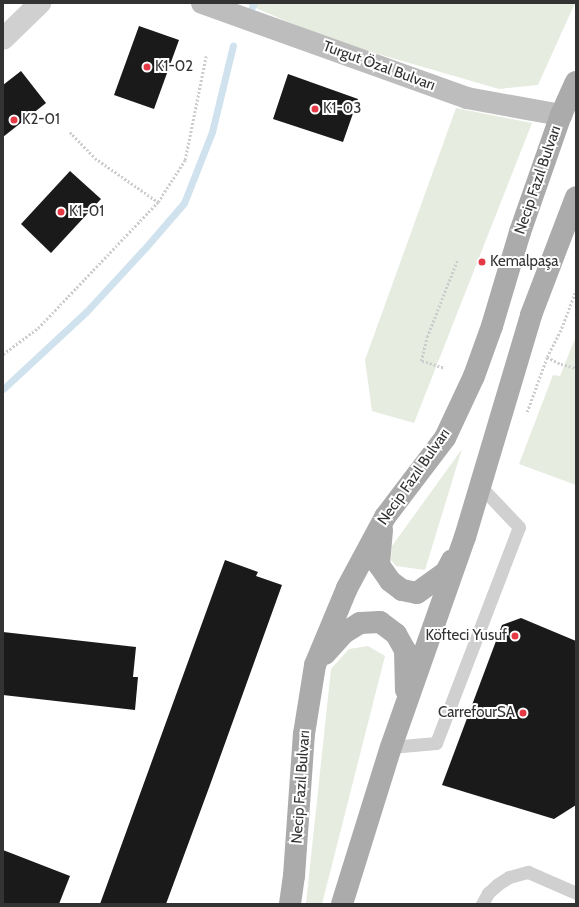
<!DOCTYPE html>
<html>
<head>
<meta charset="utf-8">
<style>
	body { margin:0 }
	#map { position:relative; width:579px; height:907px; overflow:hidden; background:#fff; font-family:Cabin,sans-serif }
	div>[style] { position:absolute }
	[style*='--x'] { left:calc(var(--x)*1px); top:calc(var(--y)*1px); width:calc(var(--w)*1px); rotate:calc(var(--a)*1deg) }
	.green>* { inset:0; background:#e6ecdf }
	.stream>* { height:7px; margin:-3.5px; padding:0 3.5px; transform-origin:3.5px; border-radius:3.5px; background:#cfe2ee }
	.building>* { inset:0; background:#1a1a1a }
	.path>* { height:2.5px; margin-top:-1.25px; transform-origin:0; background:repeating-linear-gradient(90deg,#cdcdcd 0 2px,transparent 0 4px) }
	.service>* { height:13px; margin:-6.5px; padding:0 6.5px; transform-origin:6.5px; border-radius:6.5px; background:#d0d0d0 }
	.minor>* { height:22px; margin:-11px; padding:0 11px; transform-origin:11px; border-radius:11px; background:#d0d0d0 }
	.secondary>* { height:22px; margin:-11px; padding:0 11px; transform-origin:11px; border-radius:11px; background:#bdbdbd }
	.primary>* { height:22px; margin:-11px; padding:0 11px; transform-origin:11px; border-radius:11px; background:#ababab }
	.dots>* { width:11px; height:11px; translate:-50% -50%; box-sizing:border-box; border:2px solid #fff; border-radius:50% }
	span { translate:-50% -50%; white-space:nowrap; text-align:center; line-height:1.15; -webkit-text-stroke:4px #fff; paint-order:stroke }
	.street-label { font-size:15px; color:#333 }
	.poi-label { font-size:15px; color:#333 }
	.left { translate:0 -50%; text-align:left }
	.right { translate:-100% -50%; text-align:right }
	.frame { position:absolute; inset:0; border:4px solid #333; pointer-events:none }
</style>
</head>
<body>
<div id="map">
	<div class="green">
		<div style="clip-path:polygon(244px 3px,575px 3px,538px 85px,499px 89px,330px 40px)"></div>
		<div style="clip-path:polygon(456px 108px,532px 123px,414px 423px,372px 411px,365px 360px)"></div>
		<div style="clip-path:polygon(576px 336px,576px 485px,519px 464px,553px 375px,560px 376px)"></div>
		<div style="clip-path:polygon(462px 449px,425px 570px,396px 566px,391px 560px,392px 546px)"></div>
		<div style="clip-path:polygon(368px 646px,385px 656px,322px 904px,306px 904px,331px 669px,349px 649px)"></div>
	</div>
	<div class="stream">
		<div style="--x:250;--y:11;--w:9;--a:-63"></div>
		<div style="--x:3;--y:389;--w:113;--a:-42.9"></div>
		<div style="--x:86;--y:312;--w:88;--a:-47.3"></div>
		<div style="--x:146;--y:247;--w:58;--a:-49.2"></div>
		<div style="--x:184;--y:203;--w:76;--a:-68.5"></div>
		<div style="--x:212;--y:132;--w:89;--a:-76.4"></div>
	</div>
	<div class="building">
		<div style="clip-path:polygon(139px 26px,179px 40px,154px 109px,114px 95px)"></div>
		<div style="clip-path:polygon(21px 71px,46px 103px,3px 137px,3px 85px)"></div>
		<div style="clip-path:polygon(288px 74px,358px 99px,343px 142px,273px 119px)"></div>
		<div style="clip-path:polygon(70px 171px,101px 199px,51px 253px,21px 224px)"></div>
		<div style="clip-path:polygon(225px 560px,258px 572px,256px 576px,282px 585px,210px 785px,166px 904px,100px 904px)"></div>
		<div style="clip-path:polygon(521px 618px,576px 641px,576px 805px,554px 819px,442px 785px,502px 625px)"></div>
		<div style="clip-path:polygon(3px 632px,136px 647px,133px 677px,138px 677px,135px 710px,3px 695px)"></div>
		<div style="clip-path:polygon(3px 850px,70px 876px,59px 904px,3px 904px)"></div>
	</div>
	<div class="path">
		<div style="--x:70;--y:132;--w:36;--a:46"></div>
		<div style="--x:95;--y:158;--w:77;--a:34.9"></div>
		<div style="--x:3;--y:354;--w:44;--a:-36.6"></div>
		<div style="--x:38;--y:328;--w:174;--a:-46.4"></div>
		<div style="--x:158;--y:202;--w:50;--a:-57.3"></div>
		<div style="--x:185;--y:160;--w:106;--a:-78.6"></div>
		<div style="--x:547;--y:357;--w:16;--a:27"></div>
		<div style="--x:561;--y:364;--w:16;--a:15"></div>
		<div style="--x:443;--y:368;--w:23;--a:-162"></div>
		<div style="--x:421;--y:361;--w:25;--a:-76"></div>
		<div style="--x:427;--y:337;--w:82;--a:-68.5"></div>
		<div style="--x:527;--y:412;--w:59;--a:-70"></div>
		<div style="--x:547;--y:357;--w:28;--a:-63"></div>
		<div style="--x:560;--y:332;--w:45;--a:-69.1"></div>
	</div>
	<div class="service">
		<div style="--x:391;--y:747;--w:45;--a:-5.1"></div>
		<div style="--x:436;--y:743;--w:231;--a:-69"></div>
		<div style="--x:519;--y:527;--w:55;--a:-133.5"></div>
		<div style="--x:482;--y:904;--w:13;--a:-61"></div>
		<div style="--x:488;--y:893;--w:13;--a:-42"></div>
		<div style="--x:498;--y:884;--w:13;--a:-32"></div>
		<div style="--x:509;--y:877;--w:20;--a:-15"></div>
		<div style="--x:528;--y:872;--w:52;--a:23.6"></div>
	</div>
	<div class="minor">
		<div style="--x:3;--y:39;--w:52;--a:-44.2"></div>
	</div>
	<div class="secondary">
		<div style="--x:202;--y:3;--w:282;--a:19.7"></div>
		<div style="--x:467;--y:98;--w:96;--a:10.3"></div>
	</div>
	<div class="primary">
		<div style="--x:382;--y:530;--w:35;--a:95"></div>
		<div style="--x:379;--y:565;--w:19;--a:55"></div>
		<div style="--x:390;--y:581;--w:15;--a:37"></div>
		<div style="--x:402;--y:590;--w:15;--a:11"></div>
		<div style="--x:417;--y:593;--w:36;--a:-36"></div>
		<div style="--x:446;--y:572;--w:13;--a:-63"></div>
		<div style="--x:325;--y:654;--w:28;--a:-48"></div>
		<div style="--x:344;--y:633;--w:19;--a:-32"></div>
		<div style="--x:360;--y:623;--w:20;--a:-3"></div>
		<div style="--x:380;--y:622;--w:20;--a:37"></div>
		<div style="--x:396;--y:634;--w:18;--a:61"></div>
		<div style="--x:405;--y:650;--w:40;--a:88.6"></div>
		<div style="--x:290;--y:904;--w:28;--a:-82"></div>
		<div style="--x:294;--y:876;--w:142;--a:-86"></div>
		<div style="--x:304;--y:734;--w:70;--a:-80.9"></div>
		<div style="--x:315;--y:665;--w:83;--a:-67.4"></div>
		<div style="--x:347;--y:588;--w:81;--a:-61.8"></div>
		<div style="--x:385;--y:517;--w:99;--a:-52.8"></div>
		<div style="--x:445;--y:438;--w:68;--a:-64.9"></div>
		<div style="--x:474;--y:376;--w:53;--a:-70.2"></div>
		<div style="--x:492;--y:326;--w:98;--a:-73.4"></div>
		<div style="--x:520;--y:232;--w:124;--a:-70.7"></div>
		<div style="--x:561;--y:115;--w:36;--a:-66"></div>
		<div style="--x:342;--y:904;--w:164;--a:-72.7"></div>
		<div style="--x:391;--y:747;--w:223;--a:-70.6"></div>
		<div style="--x:465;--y:537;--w:232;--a:-73.4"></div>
		<div style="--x:531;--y:315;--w:126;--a:-69.1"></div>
	</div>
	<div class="dots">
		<div style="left:147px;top:67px;background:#e63946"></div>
		<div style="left:315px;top:109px;background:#e63946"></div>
		<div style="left:14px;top:120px;background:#e63946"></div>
		<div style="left:61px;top:212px;background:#e63946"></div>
		<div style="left:482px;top:262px;background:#e63946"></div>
		<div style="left:515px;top:636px;background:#e63946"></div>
		<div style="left:523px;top:713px;background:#e63946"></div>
	</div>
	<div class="street-label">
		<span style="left:379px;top:66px;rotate:20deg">Turgut Özal Bulvarı</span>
		<span style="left:538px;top:180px;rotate:-71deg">Necip Fazıl Bulvarı</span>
		<span style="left:414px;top:477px;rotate:-55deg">Necip Fazıl Bulvarı</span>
		<span style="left:301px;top:787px;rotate:-86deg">Necip Fazıl Bulvarı</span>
	</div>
	<div class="poi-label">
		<span class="left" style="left:155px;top:67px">K1-02</span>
		<span class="left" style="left:323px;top:109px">K1-03</span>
		<span class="left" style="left:22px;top:120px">K2-01</span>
		<span class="left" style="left:69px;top:212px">K1-01</span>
		<span class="left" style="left:490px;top:262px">Kemalpaşa</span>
		<span class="right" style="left:507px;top:636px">Köfteci Yusuf</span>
		<span class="right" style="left:515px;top:713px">CarrefourSA</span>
	</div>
	<div class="frame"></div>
</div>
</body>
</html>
